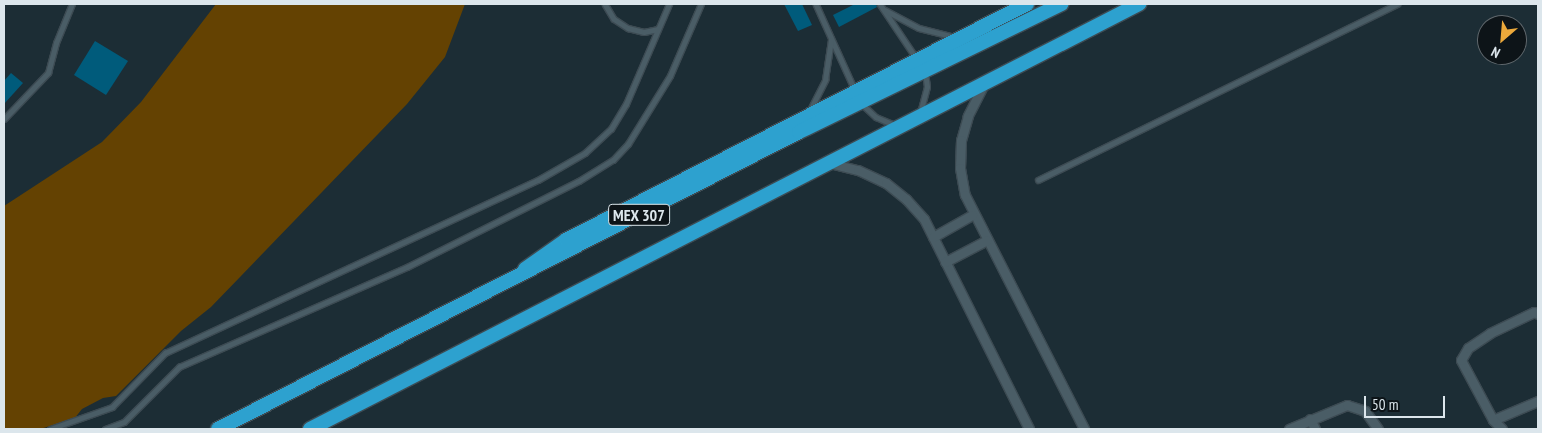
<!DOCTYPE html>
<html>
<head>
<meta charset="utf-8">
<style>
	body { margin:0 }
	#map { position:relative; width:1542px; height:433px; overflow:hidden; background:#1c2d35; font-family:"PT Sans Narrow",sans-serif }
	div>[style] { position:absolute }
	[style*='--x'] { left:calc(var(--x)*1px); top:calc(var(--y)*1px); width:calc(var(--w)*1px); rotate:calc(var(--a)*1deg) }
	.green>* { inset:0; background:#644202 }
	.building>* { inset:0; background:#005b7b }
	.roads { filter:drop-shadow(1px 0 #3d4b53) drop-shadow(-1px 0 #3d4b53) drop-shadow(0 1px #3d4b53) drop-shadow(0 -1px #3d4b53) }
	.service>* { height:4.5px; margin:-2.25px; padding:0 2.25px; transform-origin:2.25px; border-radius:2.25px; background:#4a5d66 }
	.minor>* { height:9px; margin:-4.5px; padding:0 4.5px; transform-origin:4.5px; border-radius:4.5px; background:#4a5d66 }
	.trunk>* { height:14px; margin:-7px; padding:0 7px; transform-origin:7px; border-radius:7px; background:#2da1cf }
	span { translate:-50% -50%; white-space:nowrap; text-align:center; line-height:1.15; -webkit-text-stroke:5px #0d1418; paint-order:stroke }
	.shield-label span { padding:1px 4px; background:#0d1418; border:1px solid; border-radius:4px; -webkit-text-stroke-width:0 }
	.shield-label { font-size:16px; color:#dce6ec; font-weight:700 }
	.frame { position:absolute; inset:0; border:5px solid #dce6ec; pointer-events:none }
	.north { position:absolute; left:1477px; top:15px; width:50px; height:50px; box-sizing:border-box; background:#0d1418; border:1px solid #60686d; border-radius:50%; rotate:207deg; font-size:14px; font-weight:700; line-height:20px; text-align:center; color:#dce6ec }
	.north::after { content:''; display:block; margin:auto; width:18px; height:22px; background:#eca93b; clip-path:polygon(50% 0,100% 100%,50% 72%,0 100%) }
	.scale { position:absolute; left:1364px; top:396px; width:81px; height:22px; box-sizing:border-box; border:2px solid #dce6ec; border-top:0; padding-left:6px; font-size:15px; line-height:18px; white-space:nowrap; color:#dce6ec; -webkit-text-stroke:4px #0d1418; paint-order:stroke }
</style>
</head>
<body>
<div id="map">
	<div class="green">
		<div style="clip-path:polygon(216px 4px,465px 4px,445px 57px,407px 104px,211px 307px,181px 331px,116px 396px,103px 398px,82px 409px,74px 419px,40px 429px,4px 429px,4px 206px,102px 142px,141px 102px)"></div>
	</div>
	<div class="building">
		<div style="clip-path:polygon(784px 4px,802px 4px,812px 25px,798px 31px)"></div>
		<div style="clip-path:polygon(855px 4px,876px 4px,877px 7px,839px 27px,833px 15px)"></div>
		<div style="clip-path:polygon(95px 41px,128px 61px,106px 95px,74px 75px)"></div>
		<div style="clip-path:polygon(11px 73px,23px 83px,4px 104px,4px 81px)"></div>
	</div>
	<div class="roads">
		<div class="service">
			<div style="--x:605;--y:4;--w:17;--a:59"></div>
			<div style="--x:614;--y:19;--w:17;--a:33"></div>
			<div style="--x:628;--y:28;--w:16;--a:14"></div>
			<div style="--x:644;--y:32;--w:14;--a:-12"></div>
			<div style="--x:816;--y:4;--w:94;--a:65.6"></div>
			<div style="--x:880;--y:4;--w:66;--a:56.1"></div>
			<div style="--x:885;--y:10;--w:38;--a:28"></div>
			<div style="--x:919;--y:28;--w:36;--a:14"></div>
			<div style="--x:862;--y:104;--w:19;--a:43"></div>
			<div style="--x:876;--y:117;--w:21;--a:23"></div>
			<div style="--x:810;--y:110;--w:34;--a:-63"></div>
			<div style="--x:825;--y:80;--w:40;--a:-81.5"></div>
			<div style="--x:920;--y:113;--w:27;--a:-75"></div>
			<div style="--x:927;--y:87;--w:15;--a:-98"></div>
			<div style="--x:4;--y:119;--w:64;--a:-46.3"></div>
			<div style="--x:48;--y:73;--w:31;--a:-75"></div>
			<div style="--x:56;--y:43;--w:42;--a:-67.7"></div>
			<div style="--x:1038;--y:180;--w:400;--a:-26.1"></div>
			<div style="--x:50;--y:429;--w:66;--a:-19.5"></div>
			<div style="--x:112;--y:407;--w:76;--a:-45.5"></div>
			<div style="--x:165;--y:353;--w:411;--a:-24.9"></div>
			<div style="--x:538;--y:180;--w:54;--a:-29.9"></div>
			<div style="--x:585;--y:153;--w:35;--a:-43"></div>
			<div style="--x:611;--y:129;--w:29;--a:-59"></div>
			<div style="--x:626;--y:104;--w:109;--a:-66.7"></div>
			<div style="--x:105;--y:429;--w:20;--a:-20"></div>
			<div style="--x:124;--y:422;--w:78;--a:-45"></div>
			<div style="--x:179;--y:367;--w:249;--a:-23.7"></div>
			<div style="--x:407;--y:267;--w:192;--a:-26.6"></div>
			<div style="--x:579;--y:181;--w:40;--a:-32"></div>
			<div style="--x:613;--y:160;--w:22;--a:-47"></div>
			<div style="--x:628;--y:144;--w:80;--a:-58.3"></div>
			<div style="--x:670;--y:76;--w:78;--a:-66.7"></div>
		</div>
		<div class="minor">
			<div style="--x:983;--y:86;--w:34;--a:117"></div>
			<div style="--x:968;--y:116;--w:25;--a:106"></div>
			<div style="--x:961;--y:140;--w:28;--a:92"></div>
			<div style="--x:960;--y:168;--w:27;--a:80"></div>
			<div style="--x:965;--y:195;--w:263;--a:63"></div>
			<div style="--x:829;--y:163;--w:30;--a:14"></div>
			<div style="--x:858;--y:170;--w:31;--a:25"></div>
			<div style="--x:886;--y:183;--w:26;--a:39"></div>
			<div style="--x:906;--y:199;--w:27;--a:48"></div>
			<div style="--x:924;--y:219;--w:235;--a:63.4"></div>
			<div style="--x:933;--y:237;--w:45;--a:-29.4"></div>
			<div style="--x:945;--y:262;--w:47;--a:-27.6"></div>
			<div style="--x:1310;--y:419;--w:11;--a:63"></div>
			<div style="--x:1493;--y:420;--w:49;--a:-22.9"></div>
			<div style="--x:1289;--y:429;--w:63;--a:-22.5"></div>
			<div style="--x:1347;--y:405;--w:19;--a:18"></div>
			<div style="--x:1365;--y:411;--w:22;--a:54"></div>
			<div style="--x:1502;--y:429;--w:13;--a:-135"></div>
			<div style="--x:1493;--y:420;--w:68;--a:-118.1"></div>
			<div style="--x:1461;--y:360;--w:14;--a:-60"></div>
			<div style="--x:1468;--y:348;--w:27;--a:-34"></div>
			<div style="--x:1490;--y:333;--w:49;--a:-25.5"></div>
			<div style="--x:1534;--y:312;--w:4;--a:27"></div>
		</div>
		<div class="trunk">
			<div style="--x:525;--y:269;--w:50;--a:-35.3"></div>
			<div style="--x:566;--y:240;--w:518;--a:-27.11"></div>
			<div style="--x:218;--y:429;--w:653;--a:-27.08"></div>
			<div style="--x:799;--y:132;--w:292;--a:-26"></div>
			<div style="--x:310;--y:429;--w:932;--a:-27.14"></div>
		</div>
	</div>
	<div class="shield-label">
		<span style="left:639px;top:215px">MEX 307</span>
	</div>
	<div class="frame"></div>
	<div class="north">N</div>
	<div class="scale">50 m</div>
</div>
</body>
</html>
